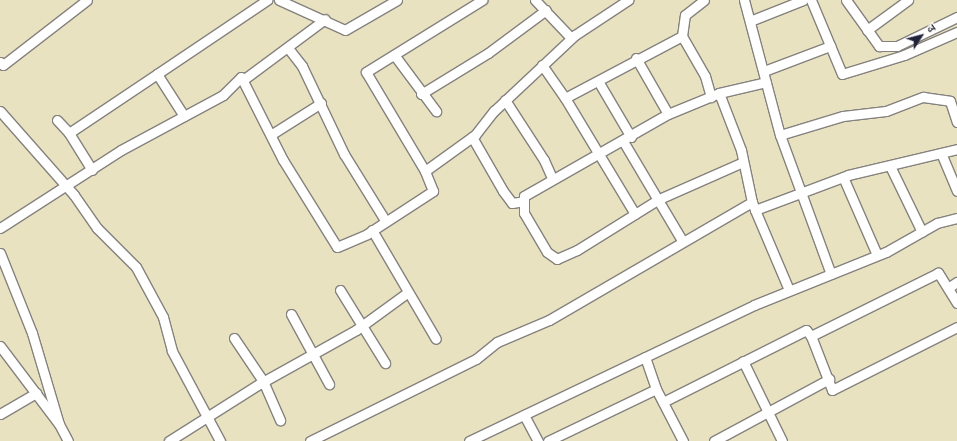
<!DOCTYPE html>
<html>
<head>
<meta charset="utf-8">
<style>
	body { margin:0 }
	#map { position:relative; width:957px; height:441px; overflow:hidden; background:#e8e2c1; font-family:"IM FELL Great Primer","Noto Serif Devanagari",serif }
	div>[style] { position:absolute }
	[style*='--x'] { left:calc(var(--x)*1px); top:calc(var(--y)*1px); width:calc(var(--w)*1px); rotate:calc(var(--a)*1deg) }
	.roads { filter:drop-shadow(1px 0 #85827e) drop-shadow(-1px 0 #85827e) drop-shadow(0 1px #85827e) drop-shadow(0 -1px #85827e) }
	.street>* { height:9px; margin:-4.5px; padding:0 4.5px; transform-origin:4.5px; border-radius:4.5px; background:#fff }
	span { translate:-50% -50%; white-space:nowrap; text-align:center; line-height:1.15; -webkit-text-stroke:3px #fdfcf7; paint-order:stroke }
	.north { position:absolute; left:901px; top:16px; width:40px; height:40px; -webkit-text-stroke:3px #fdfcf7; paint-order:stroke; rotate:54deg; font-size:11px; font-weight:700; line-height:16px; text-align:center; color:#22223b }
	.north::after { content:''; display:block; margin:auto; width:14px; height:18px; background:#22223b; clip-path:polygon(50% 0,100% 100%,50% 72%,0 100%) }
</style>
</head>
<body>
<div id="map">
	<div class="roads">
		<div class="street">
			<div style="--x:279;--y:0;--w:72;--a:24.4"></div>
			<div style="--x:345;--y:30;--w:60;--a:-30"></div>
			<div style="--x:535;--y:0;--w:52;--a:46.5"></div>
			<div style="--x:744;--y:0;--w:140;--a:75.1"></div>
			<div style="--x:780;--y:135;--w:66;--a:-16.8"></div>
			<div style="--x:843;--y:116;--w:43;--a:-6.6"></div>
			<div style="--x:886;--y:111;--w:40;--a:-21"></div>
			<div style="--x:923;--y:97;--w:27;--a:8"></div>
			<div style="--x:950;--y:101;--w:22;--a:72"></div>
			<div style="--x:811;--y:0;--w:80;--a:67.3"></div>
			<div style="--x:842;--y:74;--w:65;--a:-17"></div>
			<div style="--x:904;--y:55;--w:58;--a:-23.5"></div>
			<div style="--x:846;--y:0;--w:57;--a:54.3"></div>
			<div style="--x:879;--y:46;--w:18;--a:0"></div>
			<div style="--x:897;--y:46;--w:67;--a:-25.8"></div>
			<div style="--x:750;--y:21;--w:57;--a:-21.6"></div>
			<div style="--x:867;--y:30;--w:51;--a:-36.2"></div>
			<div style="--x:682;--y:36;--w:21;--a:-82"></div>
			<div style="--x:685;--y:15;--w:24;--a:-38"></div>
			<div style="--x:288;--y:48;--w:23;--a:52"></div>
			<div style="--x:302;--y:66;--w:98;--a:64.5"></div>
			<div style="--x:344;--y:154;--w:78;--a:58.2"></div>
			<div style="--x:395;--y:56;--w:69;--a:53.3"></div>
			<div style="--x:636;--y:58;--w:64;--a:60.3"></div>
			<div style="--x:0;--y:62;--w:4;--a:45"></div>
			<div style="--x:3;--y:65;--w:106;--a:-37.7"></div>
			<div style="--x:542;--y:65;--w:40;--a:55.1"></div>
			<div style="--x:764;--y:71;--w:71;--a:-20.7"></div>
			<div style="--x:243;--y:80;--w:102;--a:-36.6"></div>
			<div style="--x:598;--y:81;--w:65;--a:59.5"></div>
			<div style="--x:719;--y:93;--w:61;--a:68.9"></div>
			<div style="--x:741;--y:150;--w:53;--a:78.1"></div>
			<div style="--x:421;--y:94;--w:79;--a:-31.5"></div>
			<div style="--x:488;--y:53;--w:72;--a:-36.6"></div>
			<div style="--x:505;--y:100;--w:72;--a:57"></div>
			<div style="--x:544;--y:160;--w:20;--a:66"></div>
			<div style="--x:0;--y:111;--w:112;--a:48.6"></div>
			<div style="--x:74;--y:195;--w:40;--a:55.1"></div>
			<div style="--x:97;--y:228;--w:55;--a:45"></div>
			<div style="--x:136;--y:267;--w:57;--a:61.6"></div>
			<div style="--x:163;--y:317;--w:35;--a:75"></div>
			<div style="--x:172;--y:351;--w:102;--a:61.9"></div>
			<div style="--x:184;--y:116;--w:50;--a:-122.7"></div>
			<div style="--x:157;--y:74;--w:133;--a:-33.9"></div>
			<div style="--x:57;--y:120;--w:18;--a:47"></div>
			<div style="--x:272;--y:134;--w:58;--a:-32.3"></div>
			<div style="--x:780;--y:135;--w:148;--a:69.9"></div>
			<div style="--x:472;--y:137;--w:62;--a:60.1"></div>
			<div style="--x:503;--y:191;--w:15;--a:53"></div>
			<div style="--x:512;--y:203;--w:12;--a:-9"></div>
			<div style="--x:623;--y:141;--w:117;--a:59.3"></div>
			<div style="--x:941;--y:153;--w:41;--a:67.2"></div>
			<div style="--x:743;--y:162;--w:92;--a:156.2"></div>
			<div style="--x:659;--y:199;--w:97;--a:148.1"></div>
			<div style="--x:577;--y:250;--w:22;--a:156"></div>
			<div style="--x:557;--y:259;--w:12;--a:-145"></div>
			<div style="--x:547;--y:252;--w:45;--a:-120.5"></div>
			<div style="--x:524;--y:213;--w:17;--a:-90"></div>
			<div style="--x:524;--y:196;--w:166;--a:-29.7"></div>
			<div style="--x:668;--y:114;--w:55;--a:-22.4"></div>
			<div style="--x:719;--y:93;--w:48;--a:-13.2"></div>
			<div style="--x:890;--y:166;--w:73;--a:64.1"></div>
			<div style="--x:92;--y:170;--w:44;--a:-121.9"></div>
			<div style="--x:69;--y:133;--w:106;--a:-33.8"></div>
			<div style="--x:425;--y:171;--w:115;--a:-120.8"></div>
			<div style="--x:366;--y:72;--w:137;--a:-31.8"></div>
			<div style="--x:843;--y:177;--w:85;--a:66.4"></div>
			<div style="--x:755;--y:210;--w:87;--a:67"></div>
			<div style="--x:635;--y:214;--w:135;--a:-121.1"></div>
			<div style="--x:565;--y:98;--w:132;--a:-27.9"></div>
			<div style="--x:682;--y:36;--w:46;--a:60.1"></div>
			<div style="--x:705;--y:76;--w:22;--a:74"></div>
			<div style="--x:0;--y:228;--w:144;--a:-32.8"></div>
			<div style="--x:121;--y:150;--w:116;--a:-28.3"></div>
			<div style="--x:223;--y:95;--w:25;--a:-45"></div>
			<div style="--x:241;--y:77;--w:93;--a:63.2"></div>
			<div style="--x:283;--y:160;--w:102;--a:58.2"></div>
			<div style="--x:337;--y:247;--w:33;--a:-23"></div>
			<div style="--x:367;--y:234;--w:79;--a:-33.1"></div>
			<div style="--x:433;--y:191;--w:22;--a:-112"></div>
			<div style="--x:425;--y:171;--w:62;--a:-35.8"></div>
			<div style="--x:475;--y:135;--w:31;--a:-52"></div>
			<div style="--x:494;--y:111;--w:111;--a:-43.2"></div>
			<div style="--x:575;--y:35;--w:64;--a:-33.4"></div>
			<div style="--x:372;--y:230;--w:126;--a:59.6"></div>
			<div style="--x:0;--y:253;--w:86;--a:68.2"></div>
			<div style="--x:32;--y:333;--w:95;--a:73.5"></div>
			<div style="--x:948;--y:288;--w:11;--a:-34"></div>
			<div style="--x:340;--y:290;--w:86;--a:58.3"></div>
			<div style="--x:957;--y:303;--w:36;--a:-122"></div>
			<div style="--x:938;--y:273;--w:142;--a:153.6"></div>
			<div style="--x:811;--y:336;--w:58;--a:68.7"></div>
			<div style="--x:832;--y:390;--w:140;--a:-26.7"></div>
			<div style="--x:291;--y:314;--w:80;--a:61.5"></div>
			<div style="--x:234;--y:338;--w:52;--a:56"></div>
			<div style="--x:263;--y:381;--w:43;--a:66.4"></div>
			<div style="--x:0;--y:346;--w:98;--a:52.9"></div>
			<div style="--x:59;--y:424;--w:19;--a:62"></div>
			<div style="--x:645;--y:357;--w:34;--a:71"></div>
			<div style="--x:656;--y:389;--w:59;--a:62.6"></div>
			<div style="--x:743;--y:361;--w:89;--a:64"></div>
			<div style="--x:663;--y:402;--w:160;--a:-26.7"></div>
			<div style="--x:806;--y:330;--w:8;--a:50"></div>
			<div style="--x:0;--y:414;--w:42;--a:-30.3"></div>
			<div style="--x:524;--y:415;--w:30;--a:62"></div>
			<div style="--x:169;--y:441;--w:107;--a:-32.3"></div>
			<div style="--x:259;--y:384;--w:111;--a:-29.1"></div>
			<div style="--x:356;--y:330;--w:63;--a:-36"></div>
			<div style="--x:310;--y:441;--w:185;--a:-26.3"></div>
			<div style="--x:476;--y:359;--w:27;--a:-39"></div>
			<div style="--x:497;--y:342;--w:56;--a:-22.9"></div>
			<div style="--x:549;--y:320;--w:235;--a:-30.2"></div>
			<div style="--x:752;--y:202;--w:9;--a:69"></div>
			<div style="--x:755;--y:210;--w:99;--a:-20.6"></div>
			<div style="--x:848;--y:175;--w:112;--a:-13.4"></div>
			<div style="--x:469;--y:441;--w:316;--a:-25.5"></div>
			<div style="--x:754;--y:305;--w:142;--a:-21.9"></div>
			<div style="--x:886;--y:252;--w:59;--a:-29.6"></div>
			<div style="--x:937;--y:223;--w:21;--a:-14"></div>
			<div style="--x:548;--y:441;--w:120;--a:-25.7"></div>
			<div style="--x:714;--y:441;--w:131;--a:-28.3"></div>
		</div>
	</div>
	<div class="north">उ</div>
</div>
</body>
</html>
